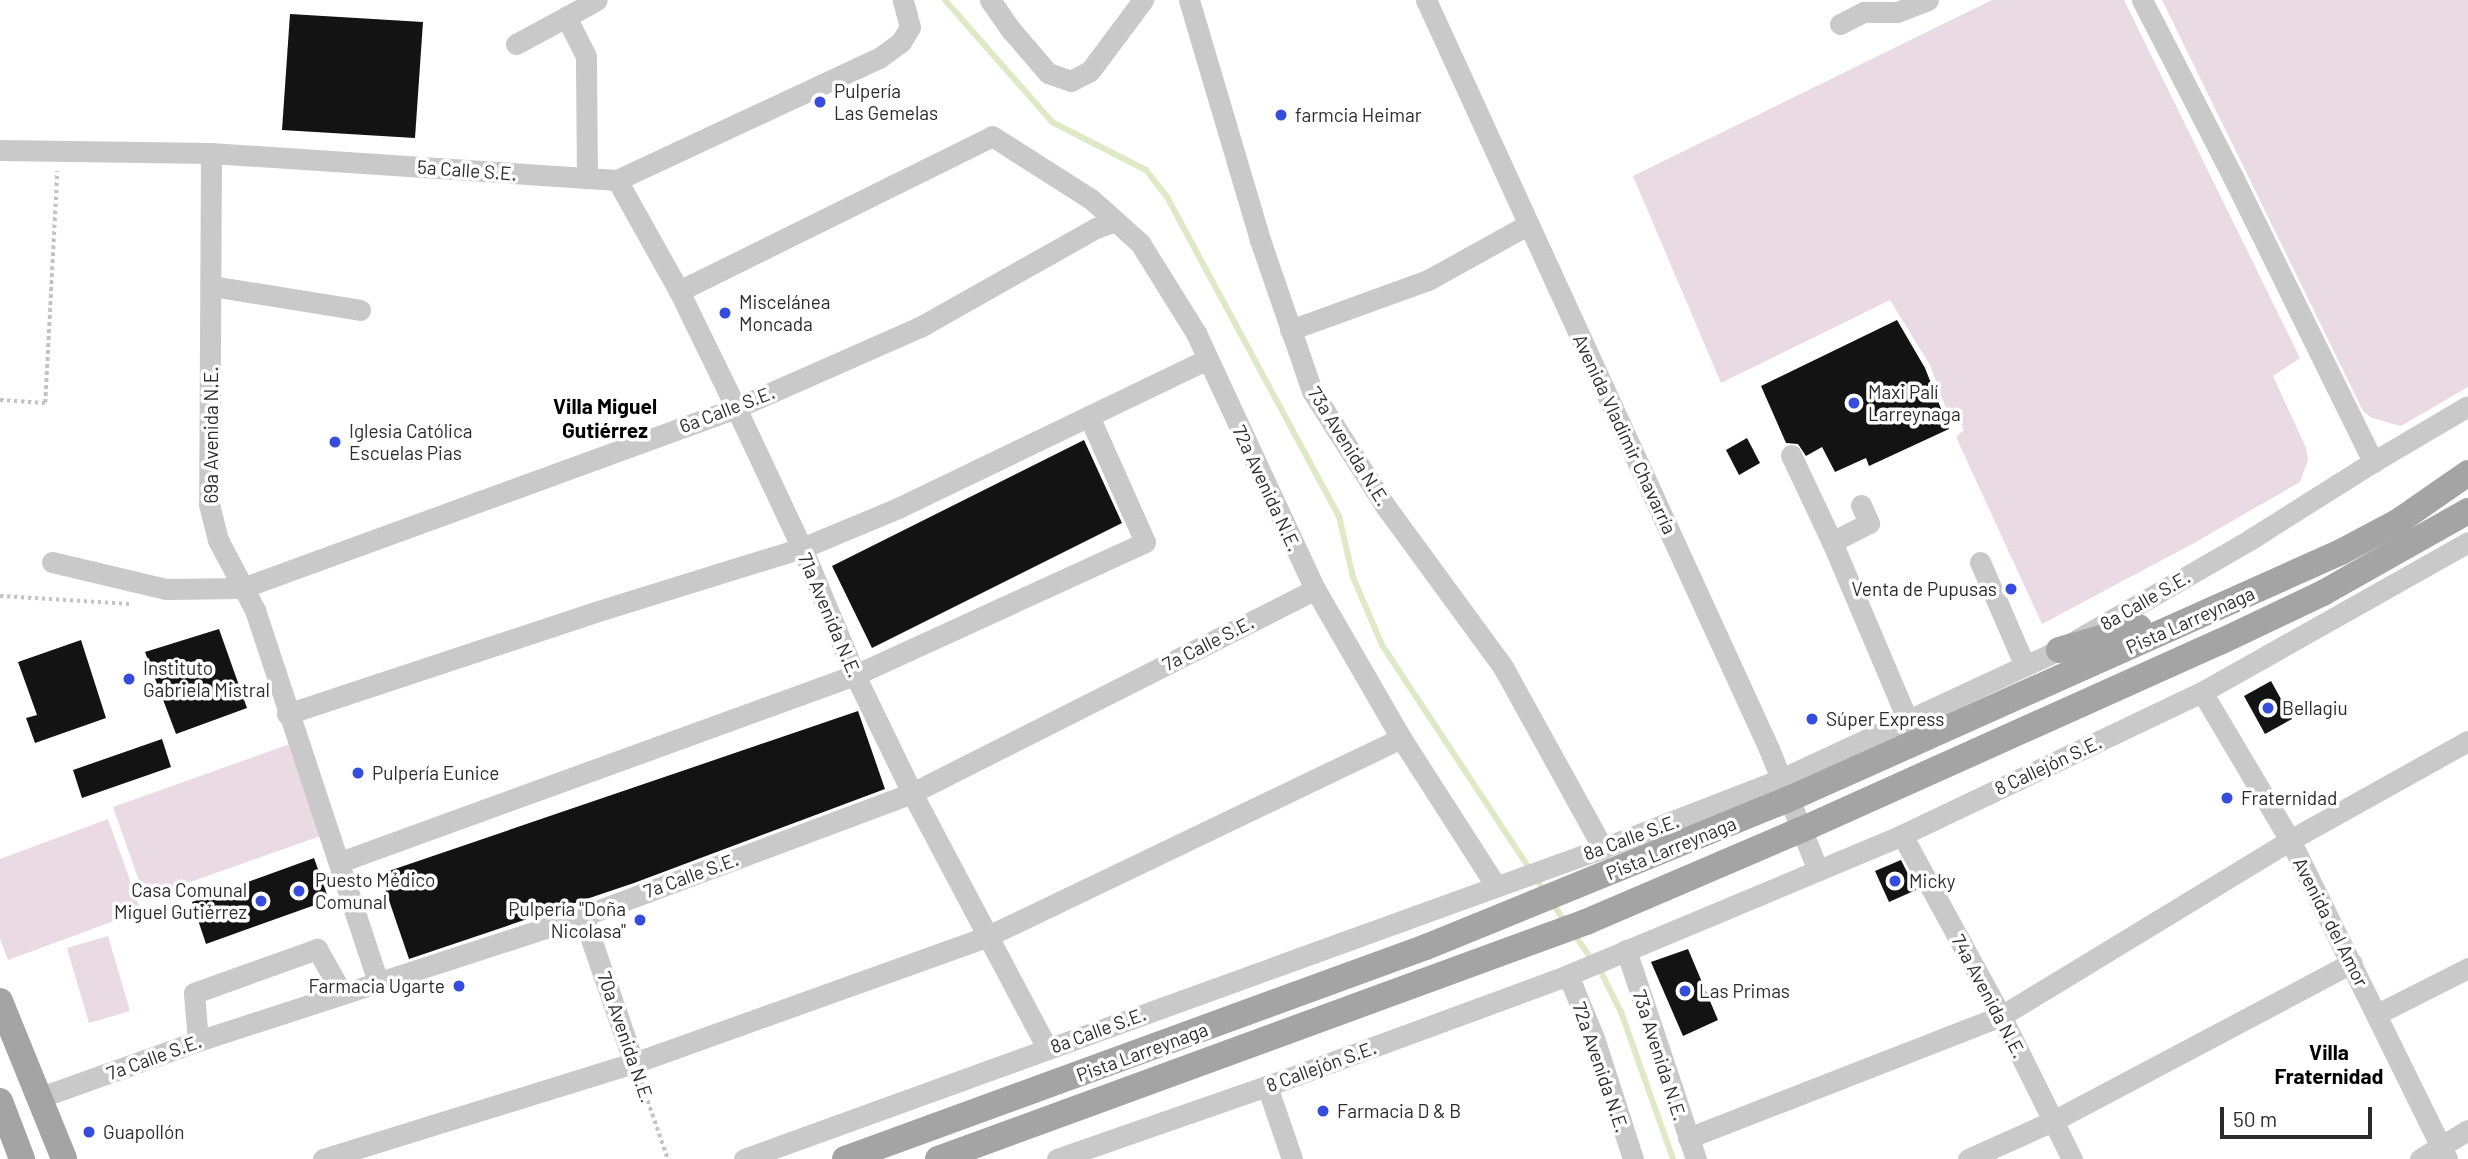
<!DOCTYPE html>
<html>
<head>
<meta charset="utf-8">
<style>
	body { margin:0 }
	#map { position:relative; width:2468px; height:1159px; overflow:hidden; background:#fff; font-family:Barlow,sans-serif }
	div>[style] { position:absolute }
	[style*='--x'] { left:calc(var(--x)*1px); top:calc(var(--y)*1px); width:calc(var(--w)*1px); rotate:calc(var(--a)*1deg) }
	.green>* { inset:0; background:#e9dae3 }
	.stream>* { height:6px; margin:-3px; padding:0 3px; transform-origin:3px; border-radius:3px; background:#dee9c6 }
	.building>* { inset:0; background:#131313 }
	.path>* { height:3.5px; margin-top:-1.75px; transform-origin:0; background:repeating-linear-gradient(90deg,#c3c3c3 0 3.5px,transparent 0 7px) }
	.minor>* { height:21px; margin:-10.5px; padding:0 10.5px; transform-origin:10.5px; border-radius:10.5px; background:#c9c9c9 }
	.major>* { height:26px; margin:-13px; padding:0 13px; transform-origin:13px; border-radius:13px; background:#a4a4a4 }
	.dots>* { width:19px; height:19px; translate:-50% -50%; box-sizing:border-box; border:4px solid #fff; border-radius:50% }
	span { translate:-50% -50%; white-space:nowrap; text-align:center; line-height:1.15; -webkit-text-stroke:7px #fff; paint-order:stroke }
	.poi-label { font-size:19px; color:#2c2c2c }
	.left { translate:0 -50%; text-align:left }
	.right { translate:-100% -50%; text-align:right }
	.street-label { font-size:19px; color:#2c2c2c }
	.neighbourhood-label { font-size:21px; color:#000; font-weight:700 }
	.scale { position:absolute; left:2220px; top:1107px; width:152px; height:32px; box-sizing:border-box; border:4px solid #2c2c2c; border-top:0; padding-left:9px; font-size:21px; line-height:24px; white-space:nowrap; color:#2c2c2c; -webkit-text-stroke:5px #fff; paint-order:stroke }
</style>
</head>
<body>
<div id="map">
	<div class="green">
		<div style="clip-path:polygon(1992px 0,2124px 0,2300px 358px,2273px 376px,2306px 448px,2308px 460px,2300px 482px,2194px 543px,2042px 624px,1956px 437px,1964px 430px,1959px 418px,1949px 417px,1930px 365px,1890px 300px,1721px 383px,1633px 176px)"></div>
		<div style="clip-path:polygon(2162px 0,2468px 0,2468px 387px,2401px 426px,2372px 418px,2363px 411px)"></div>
		<div style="clip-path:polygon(293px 743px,326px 834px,145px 898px,113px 807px)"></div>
		<div style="clip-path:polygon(108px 819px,141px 911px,8px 960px,0 939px,0 859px)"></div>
		<div style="clip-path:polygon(108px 936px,130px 1011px,89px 1023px,67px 948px)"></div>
	</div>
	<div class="stream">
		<div style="--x:945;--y:0;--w:162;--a:48.7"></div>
		<div style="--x:1052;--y:122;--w:106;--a:27.1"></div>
		<div style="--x:1146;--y:170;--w:34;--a:52"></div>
		<div style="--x:1167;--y:197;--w:362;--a:61.7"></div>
		<div style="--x:1339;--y:516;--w:63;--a:77.1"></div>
		<div style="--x:1353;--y:577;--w:74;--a:66.9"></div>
		<div style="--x:1382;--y:645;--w:295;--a:56.6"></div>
		<div style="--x:1552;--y:903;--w:24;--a:55"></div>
		<div style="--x:1574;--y:934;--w:49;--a:55"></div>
		<div style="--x:1602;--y:974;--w:42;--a:63.4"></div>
		<div style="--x:1621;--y:1012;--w:156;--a:70.5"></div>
	</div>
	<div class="building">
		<div style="clip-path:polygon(290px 14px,423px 22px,415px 138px,282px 130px)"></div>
		<div style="clip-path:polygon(1897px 320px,1925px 368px,1949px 429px,1869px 466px,1866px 458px,1835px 472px,1822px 447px,1806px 456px,1798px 444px,1786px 443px,1761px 386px)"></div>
		<div style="clip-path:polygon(1747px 438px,1760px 463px,1739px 475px,1726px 450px)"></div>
		<div style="clip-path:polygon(1084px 440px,1122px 523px,872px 648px,832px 566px)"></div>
		<div style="clip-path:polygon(219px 629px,247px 708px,176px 734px,145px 652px)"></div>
		<div style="clip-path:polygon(81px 640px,106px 718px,35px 743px,26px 718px,37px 715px,18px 662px)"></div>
		<div style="clip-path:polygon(2271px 681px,2292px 719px,2265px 734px,2244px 696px)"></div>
		<div style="clip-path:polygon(858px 711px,885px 789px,634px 883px,409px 959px,380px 874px)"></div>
		<div style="clip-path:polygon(162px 739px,171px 767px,82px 798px,73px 770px)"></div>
		<div style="clip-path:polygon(314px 858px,329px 900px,206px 944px,192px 902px)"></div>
		<div style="clip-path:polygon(1901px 860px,1916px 890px,1889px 902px,1875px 871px)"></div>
		<div style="clip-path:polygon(1688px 949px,1718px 1020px,1683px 1036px,1651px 962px)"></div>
	</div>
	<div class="path">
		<div style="--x:0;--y:400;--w:45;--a:3.8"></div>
		<div style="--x:45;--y:403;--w:232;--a:-87"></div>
		<div style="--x:0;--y:596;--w:131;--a:3.5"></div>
		<div style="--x:641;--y:1081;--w:83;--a:70.9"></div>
	</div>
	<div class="minor">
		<div style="--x:990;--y:0;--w:38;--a:55"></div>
		<div style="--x:1012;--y:31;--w:55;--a:49.4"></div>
		<div style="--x:1048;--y:73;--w:24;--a:19"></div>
		<div style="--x:1071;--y:81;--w:21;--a:-28"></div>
		<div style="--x:1090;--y:71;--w:89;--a:-53.3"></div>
		<div style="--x:1189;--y:0;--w:250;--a:73.5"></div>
		<div style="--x:1260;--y:240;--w:160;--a:71"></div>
		<div style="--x:1312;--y:391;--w:138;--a:57.5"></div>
		<div style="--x:1386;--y:507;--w:198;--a:53.8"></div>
		<div style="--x:1503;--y:667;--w:207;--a:61.1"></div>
		<div style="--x:1426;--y:0;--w:824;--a:65.39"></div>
		<div style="--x:1769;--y:749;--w:131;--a:68"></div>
		<div style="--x:2142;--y:0;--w:199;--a:62.8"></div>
		<div style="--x:2233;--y:177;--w:318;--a:63.8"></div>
		<div style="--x:1840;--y:24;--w:27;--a:-27"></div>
		<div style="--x:1864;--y:12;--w:33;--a:0"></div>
		<div style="--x:1897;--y:12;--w:33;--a:-21"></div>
		<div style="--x:516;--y:44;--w:57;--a:-28.4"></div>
		<div style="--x:0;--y:150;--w:211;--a:0.8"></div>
		<div style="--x:211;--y:153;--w:407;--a:3.8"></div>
		<div style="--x:617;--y:180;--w:289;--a:-25"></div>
		<div style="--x:879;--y:58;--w:27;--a:-36"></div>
		<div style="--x:901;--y:42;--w:17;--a:-59"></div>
		<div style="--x:910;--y:27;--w:28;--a:-105"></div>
		<div style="--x:211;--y:153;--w:351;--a:90.3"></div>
		<div style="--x:209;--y:504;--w:37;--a:76"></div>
		<div style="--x:218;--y:540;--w:79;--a:62.1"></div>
		<div style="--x:255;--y:610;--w:391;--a:71.7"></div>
		<div style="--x:587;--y:178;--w:122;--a:-90.5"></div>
		<div style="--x:586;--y:56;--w:44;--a:-117.1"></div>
		<div style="--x:566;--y:17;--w:35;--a:-29"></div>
		<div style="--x:617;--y:180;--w:127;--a:60.8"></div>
		<div style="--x:679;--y:291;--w:130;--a:64"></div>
		<div style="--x:736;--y:408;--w:155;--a:64.8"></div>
		<div style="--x:802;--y:548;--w:138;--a:67.3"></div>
		<div style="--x:855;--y:675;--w:131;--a:64.2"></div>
		<div style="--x:912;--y:793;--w:289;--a:62.1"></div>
		<div style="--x:212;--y:286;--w:150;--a:9.2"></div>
		<div style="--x:679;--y:291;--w:349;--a:-26.3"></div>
		<div style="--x:992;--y:136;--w:117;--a:32.5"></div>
		<div style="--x:1091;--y:199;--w:66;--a:41.9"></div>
		<div style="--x:1140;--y:243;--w:106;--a:58.1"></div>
		<div style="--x:1196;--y:333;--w:282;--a:65.1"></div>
		<div style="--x:1315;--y:589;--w:172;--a:60"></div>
		<div style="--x:1401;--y:738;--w:176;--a:57.3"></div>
		<div style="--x:1290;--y:330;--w:147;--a:-19.9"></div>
		<div style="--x:1428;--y:280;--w:115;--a:-29"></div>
		<div style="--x:1791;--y:455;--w:96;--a:64.8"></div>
		<div style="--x:1861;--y:505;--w:20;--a:66"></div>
		<div style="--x:1869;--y:523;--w:42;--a:152.8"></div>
		<div style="--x:1832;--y:542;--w:192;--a:67"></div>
		<div style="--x:52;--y:562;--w:117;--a:13.3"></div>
		<div style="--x:166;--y:589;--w:76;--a:-0.8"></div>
		<div style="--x:242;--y:588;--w:526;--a:-20.02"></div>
		<div style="--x:736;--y:408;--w:201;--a:-23.8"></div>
		<div style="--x:920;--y:327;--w:202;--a:-29.4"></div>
		<div style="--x:1096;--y:228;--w:20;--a:-20"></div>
		<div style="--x:1980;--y:562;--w:113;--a:66.6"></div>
		<div style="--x:2202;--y:692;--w:172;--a:59.3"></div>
		<div style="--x:2290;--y:840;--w:356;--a:63.8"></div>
		<div style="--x:287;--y:714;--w:324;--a:-18.3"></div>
		<div style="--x:595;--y:612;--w:217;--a:-17.2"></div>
		<div style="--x:802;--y:548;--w:104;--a:-22.6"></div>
		<div style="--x:898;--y:508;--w:343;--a:-25.7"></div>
		<div style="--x:1902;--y:835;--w:206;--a:61.3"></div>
		<div style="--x:2001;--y:1016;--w:160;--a:63.6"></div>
		<div style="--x:340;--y:862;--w:548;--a:-19.96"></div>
		<div style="--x:855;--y:675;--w:319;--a:-24.6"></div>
		<div style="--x:1145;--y:542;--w:138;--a:-114"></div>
		<div style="--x:583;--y:916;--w:156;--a:70.9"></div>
		<div style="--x:1626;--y:950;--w:220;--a:71.5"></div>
		<div style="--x:1568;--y:975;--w:68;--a:67.6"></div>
		<div style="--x:1594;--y:1038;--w:127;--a:72.1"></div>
		<div style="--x:2377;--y:1014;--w:102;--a:-26.8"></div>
		<div style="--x:198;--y:1041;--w:48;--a:-94.8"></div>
		<div style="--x:194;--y:993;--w:131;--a:-19.7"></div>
		<div style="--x:317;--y:949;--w:51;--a:60.4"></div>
		<div style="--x:1267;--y:1086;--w:77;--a:71.1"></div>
		<div style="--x:41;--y:1097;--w:167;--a:-19.6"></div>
		<div style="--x:198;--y:1041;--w:405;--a:-18"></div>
		<div style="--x:583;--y:916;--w:351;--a:-20.5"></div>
		<div style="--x:912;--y:793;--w:452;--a:-26.8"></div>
		<div style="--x:1688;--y:1138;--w:336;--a:-21.3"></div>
		<div style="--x:2001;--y:1016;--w:338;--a:-31.3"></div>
		<div style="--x:2290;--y:840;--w:204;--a:-29.1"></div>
		<div style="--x:323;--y:1159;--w:325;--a:-17.2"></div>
		<div style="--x:634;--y:1063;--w:376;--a:-19.7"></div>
		<div style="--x:988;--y:936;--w:458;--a:-25.6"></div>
		<div style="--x:744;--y:1159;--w:914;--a:-19.9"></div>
		<div style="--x:1603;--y:848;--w:191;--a:-21.2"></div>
		<div style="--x:1781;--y:779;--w:306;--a:-24.9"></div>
		<div style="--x:2059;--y:650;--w:222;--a:-30"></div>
		<div style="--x:2251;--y:539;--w:144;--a:-32.3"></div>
		<div style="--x:2373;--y:462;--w:110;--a:-30.5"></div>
		<div style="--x:1057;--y:1159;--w:222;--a:-19.2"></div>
		<div style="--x:1267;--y:1086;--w:321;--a:-20.2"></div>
		<div style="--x:1568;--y:975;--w:362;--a:-22.7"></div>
		<div style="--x:1902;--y:835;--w:332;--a:-25.5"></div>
		<div style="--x:2202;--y:692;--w:305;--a:-29.4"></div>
		<div style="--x:1968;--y:1159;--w:93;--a:-24.1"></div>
		<div style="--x:2053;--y:1121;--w:338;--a:-27.9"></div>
		<div style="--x:2420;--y:1159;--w:56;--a:-31.1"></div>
	</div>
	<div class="major">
		<div style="--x:2059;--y:650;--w:83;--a:-16"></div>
		<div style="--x:0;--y:1001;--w:170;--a:67.9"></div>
		<div style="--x:0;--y:1101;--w:62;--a:69.2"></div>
		<div style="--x:845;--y:1159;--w:618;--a:-20.05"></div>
		<div style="--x:1426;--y:947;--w:392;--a:-22.2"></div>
		<div style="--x:1789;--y:799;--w:605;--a:-24.11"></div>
		<div style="--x:2341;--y:552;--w:66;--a:-28.1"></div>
		<div style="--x:2399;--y:521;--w:84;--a:-34.8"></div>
		<div style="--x:938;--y:1159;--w:690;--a:-20.09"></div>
		<div style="--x:1586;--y:922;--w:234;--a:-23.2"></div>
		<div style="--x:1801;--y:830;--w:459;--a:-24.2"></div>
		<div style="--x:2220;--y:642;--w:114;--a:-25.4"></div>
		<div style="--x:2323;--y:593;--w:167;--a:-29.5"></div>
	</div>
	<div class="dots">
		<div style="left:820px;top:102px;background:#354cdc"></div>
		<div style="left:1281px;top:115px;background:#354cdc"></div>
		<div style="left:725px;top:313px;background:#354cdc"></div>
		<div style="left:1854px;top:403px;background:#354cdc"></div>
		<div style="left:335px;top:442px;background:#354cdc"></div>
		<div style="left:2011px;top:589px;background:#354cdc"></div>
		<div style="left:129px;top:679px;background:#354cdc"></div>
		<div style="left:2268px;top:708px;background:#354cdc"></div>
		<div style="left:1812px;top:719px;background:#354cdc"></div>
		<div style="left:358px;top:773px;background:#354cdc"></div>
		<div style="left:2227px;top:798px;background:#354cdc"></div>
		<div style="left:1895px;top:881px;background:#354cdc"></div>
		<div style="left:299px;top:891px;background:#354cdc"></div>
		<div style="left:261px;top:901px;background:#354cdc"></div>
		<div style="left:640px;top:920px;background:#354cdc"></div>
		<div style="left:459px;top:986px;background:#354cdc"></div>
		<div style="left:1685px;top:991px;background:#354cdc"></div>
		<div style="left:1323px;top:1111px;background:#354cdc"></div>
		<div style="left:89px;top:1132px;background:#354cdc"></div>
	</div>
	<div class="poi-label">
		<span class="left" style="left:834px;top:102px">Pulpería<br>Las Gemelas</span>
		<span class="left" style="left:1295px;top:115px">farmcia Heimar</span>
		<span class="left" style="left:739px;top:313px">Miscelánea<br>Moncada</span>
		<span class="left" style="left:1868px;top:403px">Maxi Palí<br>Larreynaga</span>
		<span class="left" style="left:349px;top:442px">Iglesia Católica<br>Escuelas Pias</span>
		<span class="right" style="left:1997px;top:589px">Venta de Pupusas</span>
		<span class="left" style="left:143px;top:679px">Instituto<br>Gabriela Mistral</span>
		<span class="left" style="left:2282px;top:708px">Bellagiu</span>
		<span class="left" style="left:1826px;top:719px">Súper Express</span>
		<span class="left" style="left:372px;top:773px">Pulpería Eunice</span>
		<span class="left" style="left:2241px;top:798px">Fraternidad</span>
		<span class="left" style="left:315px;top:891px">Puesto Médico<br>Comunal</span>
		<span class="left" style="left:1909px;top:881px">Micky</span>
		<span class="right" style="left:247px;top:901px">Casa Comunal<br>Miguel Gutiérrez</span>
		<span class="right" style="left:626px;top:920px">Pulpería "Doña<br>Nicolasa"</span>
		<span class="right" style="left:445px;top:986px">Farmacia Ugarte</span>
		<span class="left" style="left:1699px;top:991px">Las Primas</span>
		<span class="left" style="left:1337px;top:1111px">Farmacia D &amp; B</span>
		<span class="left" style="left:103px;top:1132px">Guapollón</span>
	</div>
	<div class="street-label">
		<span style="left:467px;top:170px;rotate:4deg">5a Calle S.E.</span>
		<span style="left:727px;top:409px;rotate:-21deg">6a Calle S.E.</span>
		<span style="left:1625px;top:434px;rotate:65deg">Avenida Vladimir Chavarría</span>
		<span style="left:211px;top:435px;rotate:-90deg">69a Avenida N.E.</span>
		<span style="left:1349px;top:446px;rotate:58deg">73a Avenida N.E.</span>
		<span style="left:1267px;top:488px;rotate:65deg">72a Avenida N.E.</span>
		<span style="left:2145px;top:600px;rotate:-30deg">8a Calle S.E.</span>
		<span style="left:830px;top:615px;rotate:67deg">71a Avenida N.E.</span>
		<span style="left:2190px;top:620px;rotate:-24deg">Pista Larreynaga</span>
		<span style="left:1208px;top:643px;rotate:-27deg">7a Calle S.E.</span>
		<span style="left:2048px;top:765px;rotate:-25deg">8 Callejón S.E.</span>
		<span style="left:1631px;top:837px;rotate:-20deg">8a Calle S.E.</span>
		<span style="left:1671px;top:848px;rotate:-22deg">Pista Larreynaga</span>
		<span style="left:691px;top:875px;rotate:-20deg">7a Calle S.E.</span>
		<span style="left:2331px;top:922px;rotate:63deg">Avenida del Amor</span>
		<span style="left:1989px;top:996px;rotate:62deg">74a Avenida N.E.</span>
		<span style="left:1098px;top:1030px;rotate:-20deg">8a Calle S.E.</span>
		<span style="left:626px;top:1037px;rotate:71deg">70a Avenida N.E.</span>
		<span style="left:1142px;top:1052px;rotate:-20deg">Pista Larreynaga</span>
		<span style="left:1660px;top:1055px;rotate:72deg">73a Avenida N.E.</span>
		<span style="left:154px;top:1057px;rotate:-20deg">7a Calle S.E.</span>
		<span style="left:1321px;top:1066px;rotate:-20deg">8 Callejón S.E.</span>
		<span style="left:1601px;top:1067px;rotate:71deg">72a Avenida N.E.</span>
	</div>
	<div class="neighbourhood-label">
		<span style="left:605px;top:418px">Villa Miguel<br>Gutiérrez</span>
		<span style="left:2329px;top:1064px">Villa<br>Fraternidad</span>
	</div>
	<div class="scale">50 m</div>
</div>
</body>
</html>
